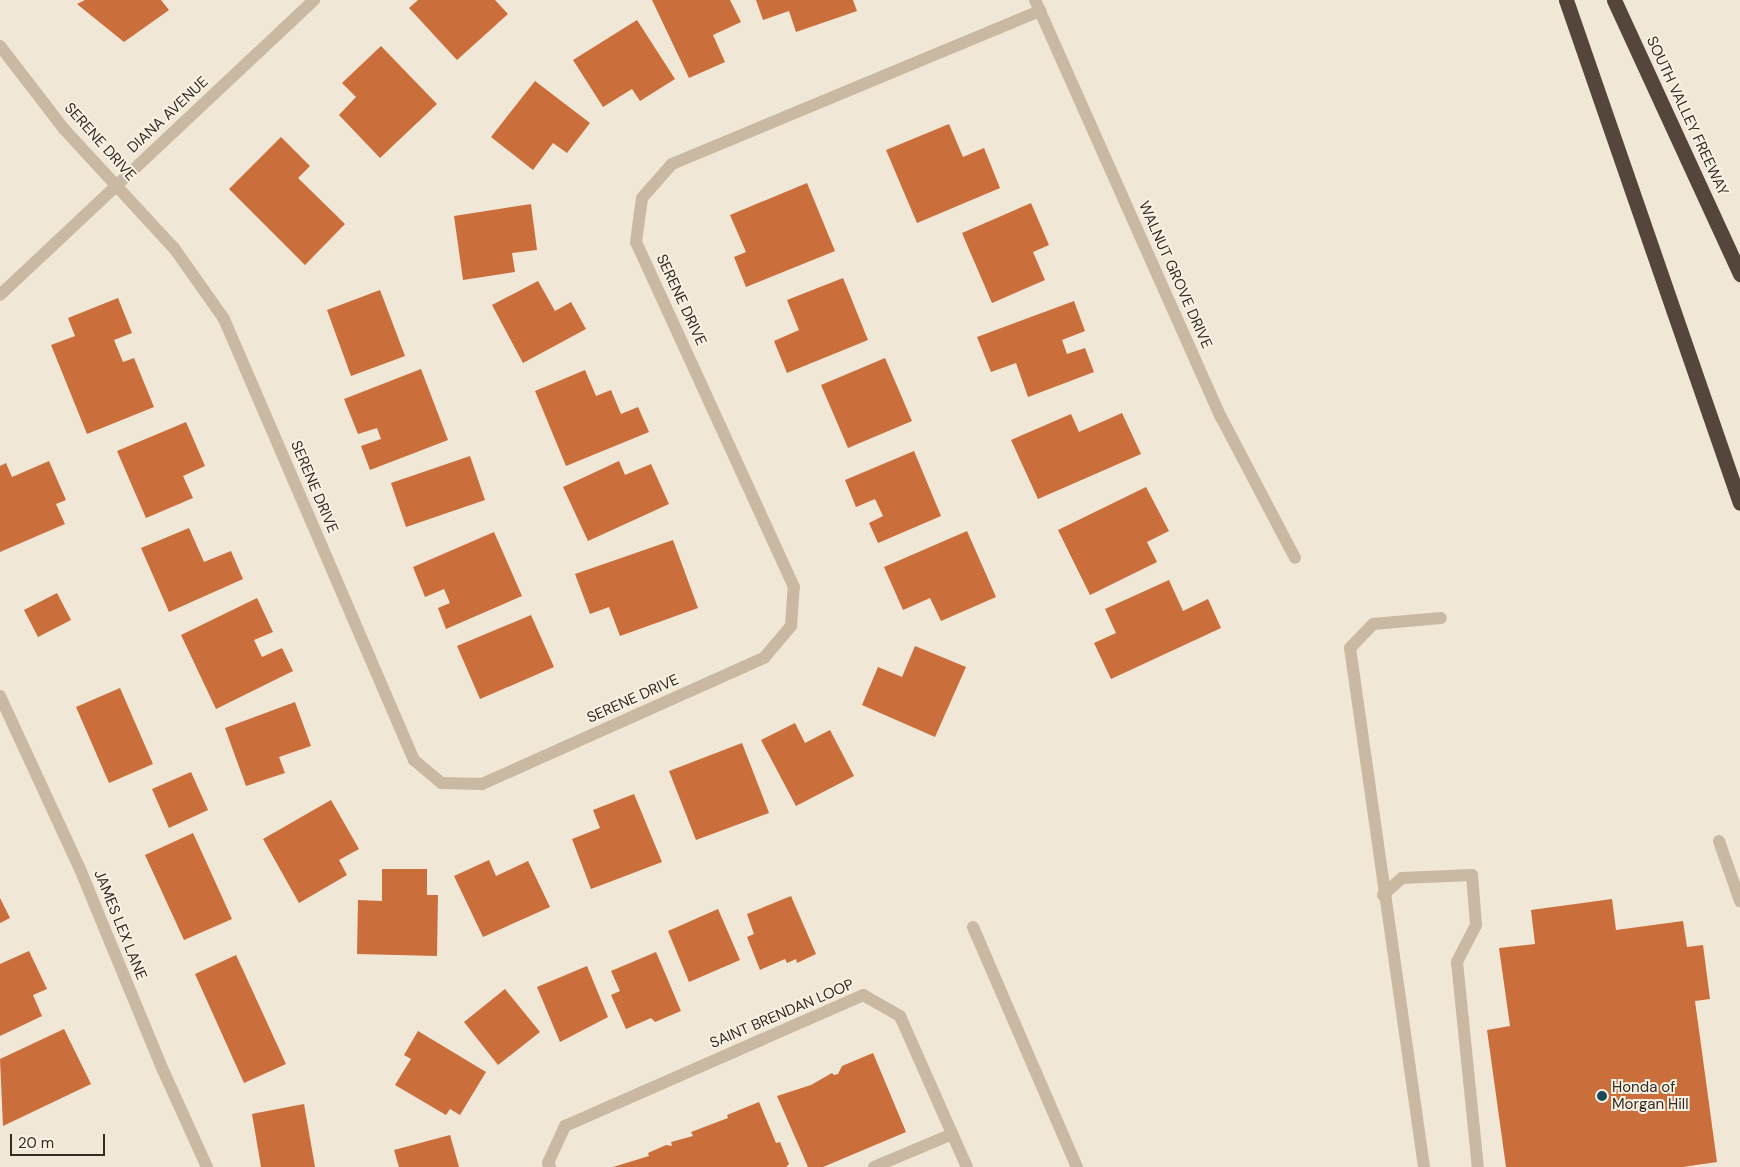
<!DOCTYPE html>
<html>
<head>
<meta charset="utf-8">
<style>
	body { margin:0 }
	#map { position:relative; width:1740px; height:1167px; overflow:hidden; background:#f1e7d6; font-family:"DM Sans",sans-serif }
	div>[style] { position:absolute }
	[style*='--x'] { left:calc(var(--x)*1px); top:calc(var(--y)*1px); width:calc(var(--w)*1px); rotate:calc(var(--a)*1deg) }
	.building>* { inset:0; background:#ca6e3b }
	.lane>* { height:12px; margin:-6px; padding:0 6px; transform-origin:6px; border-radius:6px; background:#c9b8a2 }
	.street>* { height:12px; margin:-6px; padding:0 6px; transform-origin:6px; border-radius:6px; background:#c9b8a2 }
	.highway>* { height:15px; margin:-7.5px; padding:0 7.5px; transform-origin:7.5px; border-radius:7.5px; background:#55463b }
	.dots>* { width:14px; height:14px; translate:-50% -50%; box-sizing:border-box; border:2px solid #f9f1e2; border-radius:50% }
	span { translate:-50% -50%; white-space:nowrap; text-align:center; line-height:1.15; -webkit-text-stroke:4px #f9f1e2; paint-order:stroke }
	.street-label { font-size:15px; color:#332b24 }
	.poi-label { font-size:15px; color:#332b24 }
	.left { translate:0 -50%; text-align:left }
	.scale { position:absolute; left:10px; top:1134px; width:95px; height:22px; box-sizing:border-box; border:2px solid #332b24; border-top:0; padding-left:6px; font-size:15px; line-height:18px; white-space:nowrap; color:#332b24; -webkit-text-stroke:4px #f9f1e2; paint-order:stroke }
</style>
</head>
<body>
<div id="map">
	<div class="building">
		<div style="clip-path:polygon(85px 0,161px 0,169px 10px,124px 42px,77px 4px)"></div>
		<div style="clip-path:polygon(418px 0,495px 0,508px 14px,457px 60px,409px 8px)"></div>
		<div style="clip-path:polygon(652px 0,730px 0,741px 22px,713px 35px,725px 62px,689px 78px)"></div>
		<div style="clip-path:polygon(756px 0,853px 0,857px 11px,796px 32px,789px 11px,763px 20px)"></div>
		<div style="clip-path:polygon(637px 20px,675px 79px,640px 101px,632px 89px,603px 107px,573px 60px)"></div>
		<div style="clip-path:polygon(381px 46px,437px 104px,380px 158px,339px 115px,356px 97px,342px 83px)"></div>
		<div style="clip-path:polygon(535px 81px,590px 123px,567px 153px,553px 143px,533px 170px,491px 137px)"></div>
		<div style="clip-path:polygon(949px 124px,963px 157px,984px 148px,1000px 188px,917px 223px,886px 150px)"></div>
		<div style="clip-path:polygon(281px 137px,310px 166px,298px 178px,345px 224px,305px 265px,229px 189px)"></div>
		<div style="clip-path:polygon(807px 183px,835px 251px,746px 287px,734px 257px,746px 252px,730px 215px)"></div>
		<div style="clip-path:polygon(1031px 203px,1049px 245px,1033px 252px,1045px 280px,992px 303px,962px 233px)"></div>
		<div style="clip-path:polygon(531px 204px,537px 250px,512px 253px,515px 272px,463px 280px,454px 216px)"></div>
		<div style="clip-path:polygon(843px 278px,868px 340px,787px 373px,774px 341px,799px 330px,787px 300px)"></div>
		<div style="clip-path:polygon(538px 281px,555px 311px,571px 302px,586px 329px,523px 363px,492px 305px)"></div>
		<div style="clip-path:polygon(380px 290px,405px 356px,351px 376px,327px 310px)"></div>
		<div style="clip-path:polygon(118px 298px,132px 333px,114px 340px,123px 362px,134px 358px,154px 407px,87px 434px,51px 345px,75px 336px,68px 318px)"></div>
		<div style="clip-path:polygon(1074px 301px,1085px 331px,1062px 340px,1067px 354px,1085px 348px,1094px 372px,1028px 397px,1016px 363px,991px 372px,977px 337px)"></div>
		<div style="clip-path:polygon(885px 358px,912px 421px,848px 448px,821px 385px)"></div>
		<div style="clip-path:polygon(421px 369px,448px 440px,370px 470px,361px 446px,381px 439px,377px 428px,358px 434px,344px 399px)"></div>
		<div style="clip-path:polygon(585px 370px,596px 396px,611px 390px,621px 414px,638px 407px,649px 432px,566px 466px,535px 391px)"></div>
		<div style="clip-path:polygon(1122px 413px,1141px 454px,1038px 499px,1011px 440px,1071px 414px,1079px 432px)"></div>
		<div style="clip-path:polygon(186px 422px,205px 466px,183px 476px,193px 498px,146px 518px,117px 451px)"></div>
		<div style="clip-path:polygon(914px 451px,941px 516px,878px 543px,869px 523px,883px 516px,875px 499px,856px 507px,845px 480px)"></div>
		<div style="clip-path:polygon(470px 456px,485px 500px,406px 527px,391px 483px)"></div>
		<div style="clip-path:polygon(49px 461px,66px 500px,56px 504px,65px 524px,0 552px,0 466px,6px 463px,12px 477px)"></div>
		<div style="clip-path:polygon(619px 461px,625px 475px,651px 464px,669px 504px,588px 541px,563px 487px)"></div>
		<div style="clip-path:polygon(1146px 487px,1169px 531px,1147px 542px,1157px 562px,1090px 595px,1058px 530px)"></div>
		<div style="clip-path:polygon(189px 528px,204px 562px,231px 551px,243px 579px,169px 612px,141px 548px)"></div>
		<div style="clip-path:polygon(967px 531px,996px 597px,941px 621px,930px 598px,903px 610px,884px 567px)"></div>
		<div style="clip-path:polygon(494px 532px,522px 596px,446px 629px,438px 608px,450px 603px,444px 589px,425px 597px,413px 567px)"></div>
		<div style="clip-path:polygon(673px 540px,698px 608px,620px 636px,609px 607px,590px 614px,575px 574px)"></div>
		<div style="clip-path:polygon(1169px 580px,1183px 611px,1208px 599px,1221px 628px,1111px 679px,1094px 643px,1116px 633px,1105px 609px)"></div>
		<div style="clip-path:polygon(57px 593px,71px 620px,38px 637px,24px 610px)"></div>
		<div style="clip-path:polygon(257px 598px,273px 632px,254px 640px,262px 657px,282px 648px,293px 671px,216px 709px,181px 635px)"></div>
		<div style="clip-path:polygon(531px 615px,554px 667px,480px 699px,457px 646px)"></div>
		<div style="clip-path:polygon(915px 646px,966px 667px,935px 737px,862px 705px,878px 667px,902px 677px)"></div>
		<div style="clip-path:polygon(120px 688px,153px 764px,109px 783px,76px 707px)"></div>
		<div style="clip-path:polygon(295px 702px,311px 746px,279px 757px,285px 773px,246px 786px,225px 728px)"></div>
		<div style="clip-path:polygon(795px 723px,805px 743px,830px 730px,854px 776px,796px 806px,761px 740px)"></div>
		<div style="clip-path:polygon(742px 743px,769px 813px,696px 840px,669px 771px)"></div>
		<div style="clip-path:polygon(191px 772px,208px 810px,169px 828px,152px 789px)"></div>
		<div style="clip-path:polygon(634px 794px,662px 862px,591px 889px,572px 839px,600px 828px,593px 810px)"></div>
		<div style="clip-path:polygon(331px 800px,359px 849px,339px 860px,347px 875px,299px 903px,263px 839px)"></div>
		<div style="clip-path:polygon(193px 833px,232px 919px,184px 940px,145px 855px)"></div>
		<div style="clip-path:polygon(489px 860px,496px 876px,528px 861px,550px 907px,483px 937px,454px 876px)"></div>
		<div style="clip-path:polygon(382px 869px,427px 869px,427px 895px,438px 895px,437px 956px,357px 954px,358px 900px,382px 901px)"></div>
		<div style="clip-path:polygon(791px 896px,816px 954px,797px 963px,796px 959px,787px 963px,785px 959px,760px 970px,747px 937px,754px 934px,747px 914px)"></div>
		<div style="clip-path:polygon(0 898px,10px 918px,0 923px)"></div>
		<div style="clip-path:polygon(1612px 899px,1616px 930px,1683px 921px,1687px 947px,1703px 945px,1710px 999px,1695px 1001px,1717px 1162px,1683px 1167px,1506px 1167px,1487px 1030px,1510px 1026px,1499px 948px,1535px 944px,1531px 910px)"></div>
		<div style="clip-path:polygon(718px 909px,740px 960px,689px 982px,668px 931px)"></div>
		<div style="clip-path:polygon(29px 951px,47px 989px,33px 995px,42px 1016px,0 1036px,0 964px)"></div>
		<div style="clip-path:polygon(656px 952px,681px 1011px,655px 1022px,651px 1018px,626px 1029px,611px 995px,620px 991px,611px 971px)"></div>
		<div style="clip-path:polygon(236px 955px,286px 1064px,244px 1083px,195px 974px)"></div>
		<div style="clip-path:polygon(587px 966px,608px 1017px,560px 1042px,537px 987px)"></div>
		<div style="clip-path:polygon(505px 989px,540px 1032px,498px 1065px,464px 1022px)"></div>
		<div style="clip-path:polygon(64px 1029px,91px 1084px,3px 1126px,0 1059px)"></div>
		<div style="clip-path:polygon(418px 1031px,486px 1072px,460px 1115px,450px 1109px,446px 1115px,395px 1085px,411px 1059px,404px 1055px)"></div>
		<div style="clip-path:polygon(873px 1053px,906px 1132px,823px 1167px,808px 1167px,777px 1096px,811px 1085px,832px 1073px,834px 1075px,838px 1074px,842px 1066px)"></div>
		<div style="clip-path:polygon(759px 1102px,776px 1143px,780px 1142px,789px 1164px,786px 1167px,613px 1167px,649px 1156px,648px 1153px,666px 1145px,672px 1146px,671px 1142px,693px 1136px,691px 1132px,728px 1118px,727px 1115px)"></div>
		<div style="clip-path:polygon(304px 1104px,315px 1167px,261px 1167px,252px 1114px)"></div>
		<div style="clip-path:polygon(450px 1135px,459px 1167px,399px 1167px,394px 1150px)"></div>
	</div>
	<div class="lane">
		<div style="--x:1719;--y:841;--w:64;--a:70.7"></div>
		<div style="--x:1383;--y:895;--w:25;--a:-42"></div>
		<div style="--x:1402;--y:878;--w:70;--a:-2.5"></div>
		<div style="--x:1472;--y:875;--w:50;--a:85.4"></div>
		<div style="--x:1476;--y:925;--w:42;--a:117.2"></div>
		<div style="--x:1457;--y:962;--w:206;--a:84.2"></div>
		<div style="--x:973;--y:927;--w:262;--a:66.6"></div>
		<div style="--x:1424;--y:1167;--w:524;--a:-98.11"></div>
		<div style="--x:1350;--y:648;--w:33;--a:-46"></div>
		<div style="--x:1373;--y:624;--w:68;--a:-5"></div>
	</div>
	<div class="street">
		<div style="--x:1035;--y:0;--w:457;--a:66"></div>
		<div style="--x:1221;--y:417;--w:159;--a:62.3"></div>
		<div style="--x:0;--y:46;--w:105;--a:52.4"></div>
		<div style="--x:64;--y:129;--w:162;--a:47.3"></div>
		<div style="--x:174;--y:248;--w:87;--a:54.8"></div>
		<div style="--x:224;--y:319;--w:480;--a:66.7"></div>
		<div style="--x:414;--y:760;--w:35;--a:40"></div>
		<div style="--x:441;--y:783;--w:41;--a:1.4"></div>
		<div style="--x:482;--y:784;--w:309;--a:-24.1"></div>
		<div style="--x:764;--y:658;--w:42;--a:-49.8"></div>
		<div style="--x:791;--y:626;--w:39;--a:-86"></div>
		<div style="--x:794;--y:587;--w:379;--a:-114.6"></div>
		<div style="--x:636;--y:242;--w:44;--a:-82.2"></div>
		<div style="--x:642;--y:198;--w:45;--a:-48.6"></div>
		<div style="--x:672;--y:164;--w:399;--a:-22.6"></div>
		<div style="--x:0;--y:295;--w:431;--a:-43.2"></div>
		<div style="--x:0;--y:696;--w:191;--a:65.2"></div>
		<div style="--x:80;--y:869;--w:217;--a:67.6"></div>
		<div style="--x:163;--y:1070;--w:107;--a:65.6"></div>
		<div style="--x:550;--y:1167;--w:4;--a:-117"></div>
		<div style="--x:548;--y:1163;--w:41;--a:-65.3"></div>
		<div style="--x:565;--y:1126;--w:326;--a:-23.7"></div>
		<div style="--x:863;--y:995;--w:43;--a:29.6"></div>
		<div style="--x:900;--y:1016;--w:165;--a:66.1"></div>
		<div style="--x:874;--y:1167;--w:85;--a:-22.9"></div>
	</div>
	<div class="highway">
		<div style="--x:1566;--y:0;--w:532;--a:70.92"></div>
		<div style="--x:1614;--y:0;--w:302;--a:65.3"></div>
	</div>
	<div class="dots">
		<div style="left:1602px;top:1096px;background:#194b56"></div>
	</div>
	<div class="street-label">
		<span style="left:168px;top:115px;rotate:-43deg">DIANA AVENUE</span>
		<span style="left:1687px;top:116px;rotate:65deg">SOUTH VALLEY FREEWAY</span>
		<span style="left:100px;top:142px;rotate:48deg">SERENE DRIVE</span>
		<span style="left:1175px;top:275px;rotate:66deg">WALNUT GROVE DRIVE</span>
		<span style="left:681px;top:300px;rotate:65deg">SERENE DRIVE</span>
		<span style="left:314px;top:487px;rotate:67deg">SERENE DRIVE</span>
		<span style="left:633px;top:699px;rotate:-24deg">SERENE DRIVE</span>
		<span style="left:120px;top:925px;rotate:68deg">JAMES LEX LANE</span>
		<span style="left:782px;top:1014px;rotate:-23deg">SAINT BRENDAN LOOP</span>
	</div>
	<div class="poi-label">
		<span class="left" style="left:1612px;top:1096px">Honda of<br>Morgan Hill</span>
	</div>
	<div class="scale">20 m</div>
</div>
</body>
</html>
